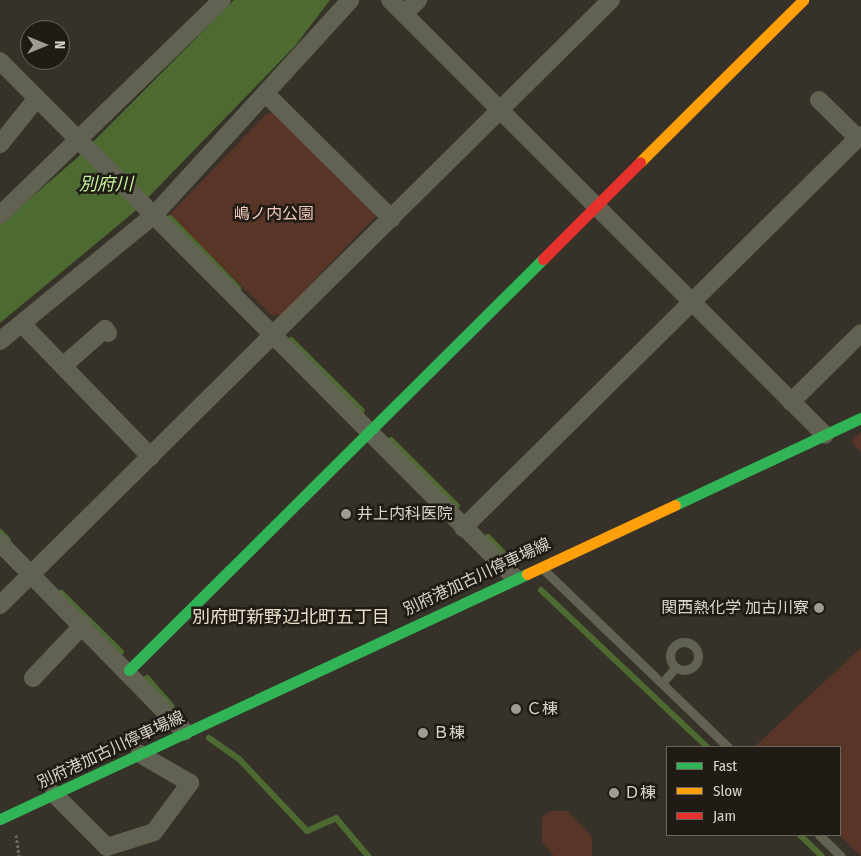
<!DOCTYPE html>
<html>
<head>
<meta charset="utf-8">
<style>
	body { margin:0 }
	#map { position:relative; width:861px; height:856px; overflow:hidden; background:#36322a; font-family:"Fira Sans Condensed","Noto Sans JP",sans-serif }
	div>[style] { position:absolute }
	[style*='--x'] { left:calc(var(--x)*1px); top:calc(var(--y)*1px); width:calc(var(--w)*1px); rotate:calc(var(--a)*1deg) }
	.green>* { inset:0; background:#583526 }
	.water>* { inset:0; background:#4d6a30 }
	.stream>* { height:6px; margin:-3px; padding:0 3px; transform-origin:3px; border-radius:3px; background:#4d6a30 }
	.path>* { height:3px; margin-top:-1.5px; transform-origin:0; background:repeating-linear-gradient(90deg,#6c6b60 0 2.5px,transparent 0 5px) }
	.lane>* { height:9px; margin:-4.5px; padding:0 4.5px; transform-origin:4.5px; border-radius:4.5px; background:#616251 }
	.lane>.ring { margin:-4.5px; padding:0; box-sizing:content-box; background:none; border:9px solid #616251; border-radius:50% }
	.street>* { height:18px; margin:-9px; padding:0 9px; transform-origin:9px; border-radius:9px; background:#616251 }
	.fast>* { height:11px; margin:-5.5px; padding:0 5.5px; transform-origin:5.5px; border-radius:5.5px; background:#30b455 }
	.slow>* { height:11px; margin:-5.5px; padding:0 5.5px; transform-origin:5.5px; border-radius:5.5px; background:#ff9f0a }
	.jam>* { height:11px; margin:-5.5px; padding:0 5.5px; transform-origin:5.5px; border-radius:5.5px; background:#e5322d }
	.dots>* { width:14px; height:14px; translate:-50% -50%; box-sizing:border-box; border:2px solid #201c15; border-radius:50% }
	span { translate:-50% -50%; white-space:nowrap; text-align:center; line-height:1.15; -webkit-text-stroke:5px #201c15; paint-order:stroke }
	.park-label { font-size:16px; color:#f1c9ba }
	.poi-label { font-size:16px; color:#d9d5cb }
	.left { translate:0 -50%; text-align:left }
	.right { translate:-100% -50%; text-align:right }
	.street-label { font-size:16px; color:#d9d5cb }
	.water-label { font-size:18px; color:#c4f49b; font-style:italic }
	.neighbourhood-label { font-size:18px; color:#e7deca }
	.legend { position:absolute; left:666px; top:746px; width:175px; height:90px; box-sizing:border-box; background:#201c15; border:1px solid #6a665e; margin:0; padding:6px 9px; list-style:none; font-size:15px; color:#d9d5cb }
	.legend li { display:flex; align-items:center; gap:10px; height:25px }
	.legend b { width:25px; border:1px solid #6a665e }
	.north { position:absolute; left:20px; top:20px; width:50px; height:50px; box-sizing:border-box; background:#201c15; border:1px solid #6a665e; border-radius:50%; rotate:90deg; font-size:14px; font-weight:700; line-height:20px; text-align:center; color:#d9d5cb }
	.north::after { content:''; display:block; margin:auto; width:18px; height:22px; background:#a09c93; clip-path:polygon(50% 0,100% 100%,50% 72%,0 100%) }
</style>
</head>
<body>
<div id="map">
	<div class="green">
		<div style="clip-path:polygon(267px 113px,275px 113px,379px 213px,281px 315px,271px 315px,169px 215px)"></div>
		<div style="clip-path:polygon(861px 432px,861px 452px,851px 442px)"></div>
		<div style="clip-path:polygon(861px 648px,861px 856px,839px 835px,840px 747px,754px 747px)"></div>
		<div style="clip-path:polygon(551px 811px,568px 811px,592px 837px,592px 856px,554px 856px,542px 842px,542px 817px)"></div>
	</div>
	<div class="water">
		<div style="clip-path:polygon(234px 0,330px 0,295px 46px,133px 213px,0 323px,0 224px,77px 158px)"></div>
	</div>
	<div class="stream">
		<div style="--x:170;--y:218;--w:98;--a:45.8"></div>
		<div style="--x:291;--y:340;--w:100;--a:45"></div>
		<div style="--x:391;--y:440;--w:93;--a:45"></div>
		<div style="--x:0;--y:532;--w:11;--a:45"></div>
		<div style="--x:488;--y:537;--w:33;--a:46"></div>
		<div style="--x:541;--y:590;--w:228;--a:43.4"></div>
		<div style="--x:61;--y:593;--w:84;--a:44.5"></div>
		<div style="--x:147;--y:678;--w:37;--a:49"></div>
		<div style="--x:209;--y:738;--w:37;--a:35"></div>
		<div style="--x:239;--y:759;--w:99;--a:46.6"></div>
		<div style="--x:307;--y:831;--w:32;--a:-24"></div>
		<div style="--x:336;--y:818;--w:50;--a:49.9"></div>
		<div style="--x:800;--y:835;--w:30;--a:44"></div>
	</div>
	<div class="path">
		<div style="--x:16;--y:835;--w:21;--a:82"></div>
	</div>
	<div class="lane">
		<div style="--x:543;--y:569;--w:257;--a:43.9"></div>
		<div class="ring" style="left:670px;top:642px;width:19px;height:19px"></div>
		<div style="--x:662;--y:683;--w:20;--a:-49"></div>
		<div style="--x:819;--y:835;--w:30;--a:44"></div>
	</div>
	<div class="street">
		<div style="--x:390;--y:0;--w:615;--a:45"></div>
		<div style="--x:404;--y:14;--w:20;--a:-45"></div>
		<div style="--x:0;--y:61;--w:728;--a:45.11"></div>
		<div style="--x:266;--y:94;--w:177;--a:44.8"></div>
		<div style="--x:819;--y:100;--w:54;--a:44.3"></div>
		<div style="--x:0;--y:144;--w:59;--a:-51.2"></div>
		<div style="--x:0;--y:215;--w:309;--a:-44.1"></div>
		<div style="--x:22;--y:324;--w:185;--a:45.9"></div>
		<div style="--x:0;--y:341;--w:199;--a:-39.3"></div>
		<div style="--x:154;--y:215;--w:291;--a:-47.6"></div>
		<div style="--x:63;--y:366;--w:56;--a:-41.4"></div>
		<div style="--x:105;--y:329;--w:5;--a:53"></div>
		<div style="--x:791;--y:402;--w:98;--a:-44.6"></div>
		<div style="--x:463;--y:528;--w:559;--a:-44.64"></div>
		<div style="--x:0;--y:543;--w:264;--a:45.6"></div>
		<div style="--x:0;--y:605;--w:860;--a:-44.72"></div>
		<div style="--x:33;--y:678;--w:73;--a:-46.7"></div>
		<div style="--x:54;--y:794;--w:75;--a:45"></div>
		<div style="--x:107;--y:847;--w:49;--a:-17.7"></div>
		<div style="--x:154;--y:832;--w:61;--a:-53.7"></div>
		<div style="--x:190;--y:783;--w:58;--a:-149.9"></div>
	</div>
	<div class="fast">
		<div style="--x:675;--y:505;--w:205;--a:-25.1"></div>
		<div style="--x:129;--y:670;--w:583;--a:-44.79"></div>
		<div style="--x:0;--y:819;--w:581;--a:-24.93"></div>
	</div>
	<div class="slow">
		<div style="--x:640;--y:162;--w:230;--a:-44.8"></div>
		<div style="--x:527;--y:574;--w:163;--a:-25"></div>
	</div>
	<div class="jam">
		<div style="--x:543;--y:259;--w:137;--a:-45"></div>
	</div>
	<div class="dots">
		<div style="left:346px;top:514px;background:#a09c93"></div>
		<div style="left:819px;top:608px;background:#a09c93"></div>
		<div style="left:516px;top:709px;background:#a09c93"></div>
		<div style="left:423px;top:733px;background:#a09c93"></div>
		<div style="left:614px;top:793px;background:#a09c93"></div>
	</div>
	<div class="park-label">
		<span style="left:274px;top:214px">嶋ノ内公園</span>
	</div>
	<div class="poi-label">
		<span class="left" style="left:357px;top:514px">井上内科医院</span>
		<span class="right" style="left:809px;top:608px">関西熱化学 加古川寮</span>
		<span class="left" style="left:526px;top:709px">Ｃ棟</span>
		<span class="left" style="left:433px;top:733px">Ｂ棟</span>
		<span class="left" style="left:624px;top:793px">Ｄ棟</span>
	</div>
	<div class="street-label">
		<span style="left:477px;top:577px;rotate:-25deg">別府港加古川停車場線</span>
		<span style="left:111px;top:750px;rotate:-25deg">別府港加古川停車場線</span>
	</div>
	<div class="water-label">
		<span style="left:106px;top:184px">別府川</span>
	</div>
	<div class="neighbourhood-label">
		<span style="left:291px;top:617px">別府町新野辺北町五丁目</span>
	</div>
	<ul class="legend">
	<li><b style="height:6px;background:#30b455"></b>Fast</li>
	<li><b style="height:6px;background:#ff9f0a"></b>Slow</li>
	<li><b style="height:6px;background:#e5322d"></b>Jam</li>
	</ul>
	<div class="north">N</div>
</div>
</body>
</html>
